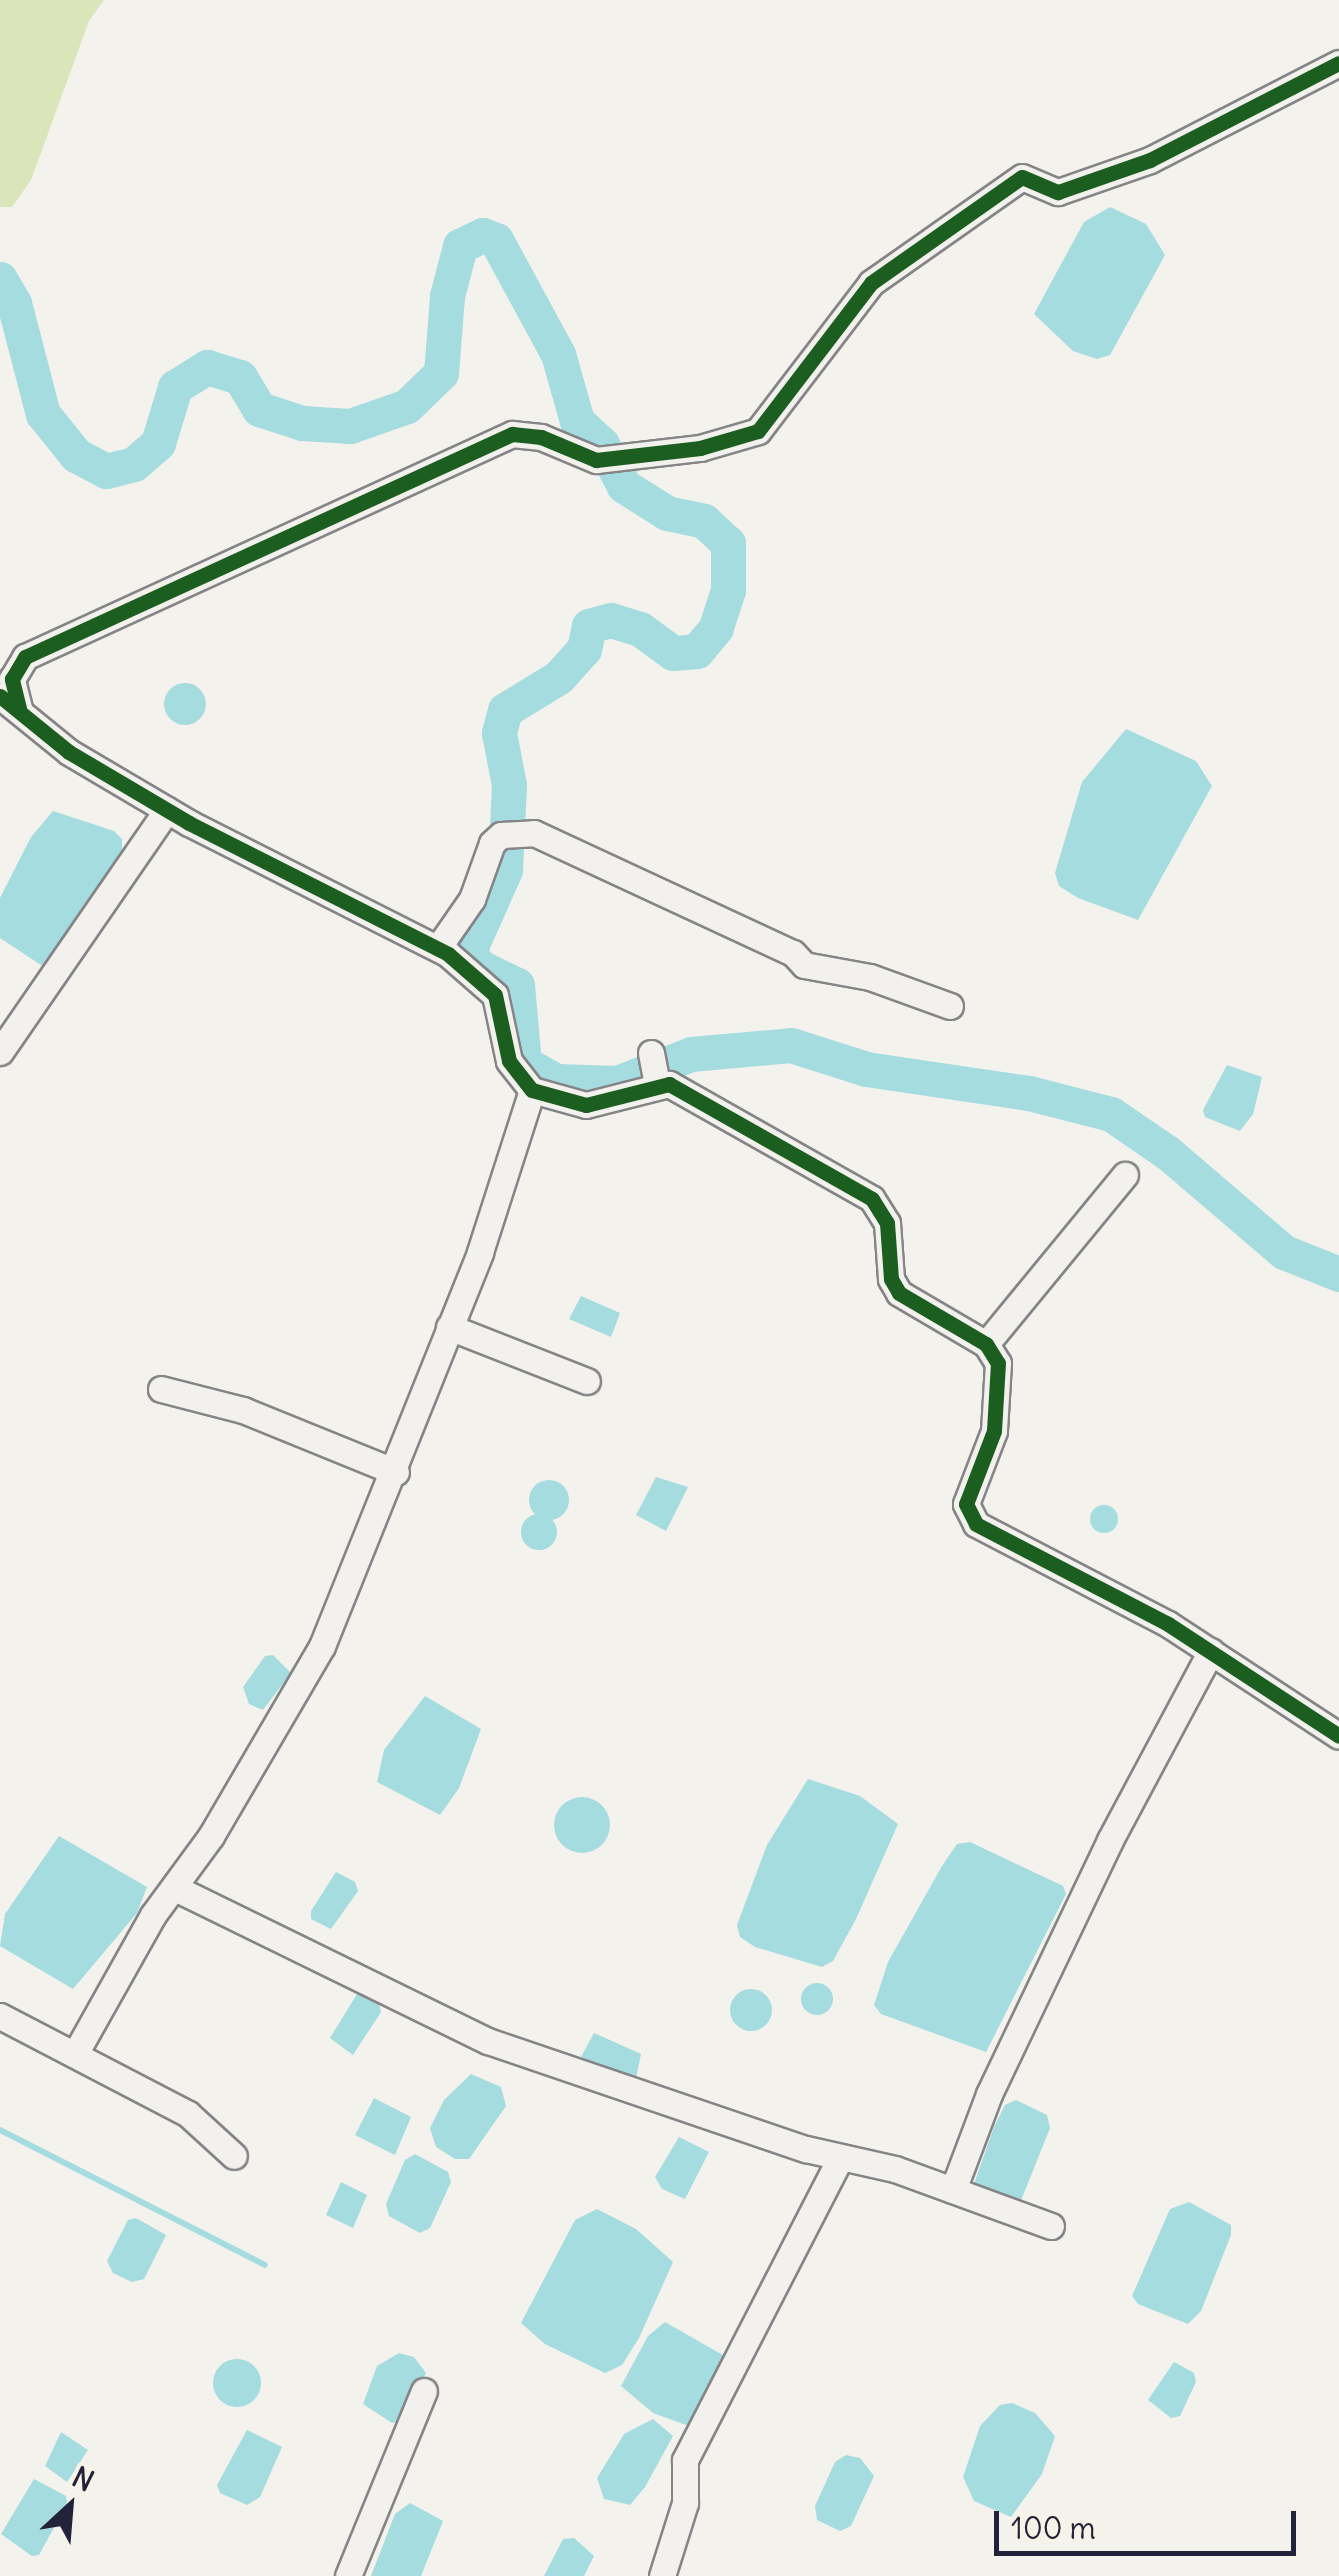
<!DOCTYPE html>
<html>
<head>
<meta charset="utf-8">
<style>
	body { margin:0 }
	#map { position:relative; width:1339px; height:2576px; overflow:hidden; background:#f4f2ec; font-family:Delius,sans-serif }
	div>[style] { position:absolute }
	[style*='--x'] { left:calc(var(--x)*1px); top:calc(var(--y)*1px); width:calc(var(--w)*1px); rotate:calc(var(--a)*1deg) }
	.green>* { inset:0; background:#dae5b9 }
	.water>* { inset:0; background:#a4dcdf }
	.round { border-radius:50% }
	.stream>* { height:6px; margin:-3px; padding:0 3px; transform-origin:3px; border-radius:3px; background:#a4dcdf }
	.river>* { height:35px; margin:-17.5px; padding:0 17.5px; transform-origin:17.5px; border-radius:17.5px; background:#a4dcdf }
	.roads { filter:drop-shadow(2px 0 #858486) drop-shadow(-2px 0 #858486) drop-shadow(0 2px #858486) drop-shadow(0 -2px #858486) }
	.minor>* { height:25px; margin:-12.5px; padding:0 12.5px; transform-origin:12.5px; border-radius:12.5px; background:#f2f1ed }
	.cycleway>* { height:15px; margin:-7.5px; padding:0 7.5px; transform-origin:7.5px; border-radius:7.5px; background:#1b5e20 }
	span { translate:-50% -50%; white-space:nowrap; text-align:center; line-height:1.15; -webkit-text-stroke:8px #f7f3e8; paint-order:stroke }
	.north { position:absolute; left:20px; top:2456px; width:100px; height:100px; -webkit-text-stroke:8px #f7f3e8; paint-order:stroke; rotate:26deg; font-size:28px; font-weight:700; line-height:40px; text-align:center; color:#22223b }
	.north::after { content:''; display:block; margin:auto; width:35px; height:45px; background:#22223b; clip-path:polygon(50% 0,100% 100%,50% 72%,0 100%) }
	.scale { position:absolute; left:994px; top:2511px; width:302px; height:45px; box-sizing:border-box; border:5px solid #22223b; border-top:0; padding-left:12px; font-size:30px; line-height:35px; white-space:nowrap; color:#22223b; -webkit-text-stroke:8px #f7f3e8; paint-order:stroke }
</style>
</head>
<body>
<div id="map">
	<div class="green">
		<div style="clip-path:polygon(0 0,104px 0,89px 21px,31px 180px,12px 207px,0 207px)"></div>
	</div>
	<div class="water">
		<div style="clip-path:polygon(1110px 207px,1146px 224px,1165px 255px,1110px 355px,1097px 359px,1073px 351px,1034px 314px,1084px 222px)"></div>
		<div class="round" style="left:164px;top:683px;width:42px;height:42px"></div>
		<div style="clip-path:polygon(1126px 729px,1196px 761px,1212px 786px,1138px 920px,1078px 898px,1059px 886px,1055px 873px,1082px 782px)"></div>
		<div style="clip-path:polygon(53px 811px,114px 831px,122px 839px,122px 858px,47px 969px,0 938px,0 898px,31px 837px)"></div>
		<div style="clip-path:polygon(1227px 1065px,1262px 1077px,1253px 1114px,1240px 1131px,1205px 1117px,1203px 1110px)"></div>
		<div style="clip-path:polygon(581px 1296px,620px 1313px,611px 1337px,569px 1319px)"></div>
		<div style="clip-path:polygon(656px 1477px,688px 1487px,666px 1531px,636px 1515px)"></div>
		<div class="round" style="left:529px;top:1480px;width:40px;height:40px"></div>
		<div class="round" style="left:1090px;top:1505px;width:28px;height:28px"></div>
		<div class="round" style="left:521px;top:1514px;width:36px;height:36px"></div>
		<div style="clip-path:polygon(273px 1655px,291px 1673px,263px 1710px,249px 1704px,243px 1687px,265px 1656px)"></div>
		<div style="clip-path:polygon(425px 1696px,481px 1729px,459px 1788px,440px 1815px,377px 1782px,384px 1750px)"></div>
		<div style="clip-path:polygon(808px 1779px,860px 1796px,898px 1824px,856px 1919px,833px 1961px,822px 1967px,755px 1947px,740px 1937px,737px 1925px,767px 1845px)"></div>
		<div class="round" style="left:554px;top:1797px;width:56px;height:56px"></div>
		<div style="clip-path:polygon(59px 1836px,147px 1887px,137px 1913px,73px 1989px,0 1946px,5px 1914px)"></div>
		<div style="clip-path:polygon(970px 1842px,1063px 1886px,1066px 1894px,986px 2052px,881px 2014px,874px 2005px,888px 1962px,942px 1866px,957px 1844px)"></div>
		<div style="clip-path:polygon(336px 1872px,355px 1882px,358px 1891px,331px 1929px,311px 1919px,311px 1911px)"></div>
		<div class="round" style="left:801px;top:1983px;width:32px;height:32px"></div>
		<div class="round" style="left:730px;top:1989px;width:42px;height:42px"></div>
		<div style="clip-path:polygon(357px 1994px,379px 2004px,381px 2012px,353px 2055px,330px 2038px)"></div>
		<div style="clip-path:polygon(594px 2033px,641px 2054px,636px 2079px,581px 2057px)"></div>
		<div style="clip-path:polygon(471px 2074px,501px 2087px,506px 2106px,469px 2159px,455px 2159px,436px 2147px,430px 2128px,444px 2100px)"></div>
		<div style="clip-path:polygon(374px 2098px,411px 2117px,395px 2155px,355px 2135px)"></div>
		<div style="clip-path:polygon(1016px 2100px,1047px 2115px,1050px 2128px,1020px 2203px,974px 2184px,994px 2127px,1005px 2105px)"></div>
		<div style="clip-path:polygon(679px 2137px,709px 2152px,685px 2199px,662px 2189px,655px 2177px)"></div>
		<div style="clip-path:polygon(415px 2154px,448px 2172px,451px 2182px,430px 2228px,420px 2233px,389px 2216px,386px 2204px,405px 2160px)"></div>
		<div style="clip-path:polygon(341px 2182px,367px 2195px,353px 2228px,326px 2215px)"></div>
		<div style="clip-path:polygon(1189px 2202px,1231px 2225px,1231px 2235px,1201px 2311px,1188px 2324px,1138px 2304px,1132px 2296px,1170px 2209px)"></div>
		<div style="clip-path:polygon(597px 2209px,636px 2229px,673px 2262px,639px 2338px,622px 2365px,605px 2373px,545px 2344px,521px 2323px,575px 2220px)"></div>
		<div style="clip-path:polygon(136px 2218px,166px 2235px,144px 2279px,132px 2282px,113px 2273px,107px 2261px,128px 2220px)"></div>
		<div style="clip-path:polygon(665px 2322px,728px 2358px,698px 2419px,686px 2425px,653px 2413px,621px 2386px,648px 2336px)"></div>
		<div style="clip-path:polygon(399px 2353px,414px 2357px,426px 2373px,400px 2421px,392px 2423px,363px 2404px,377px 2366px)"></div>
		<div class="round" style="left:213px;top:2359px;width:48px;height:48px"></div>
		<div style="clip-path:polygon(1174px 2362px,1194px 2373px,1196px 2382px,1180px 2416px,1171px 2418px,1148px 2400px)"></div>
		<div style="clip-path:polygon(1012px 2403px,1035px 2413px,1055px 2436px,1042px 2474px,1011px 2517px,974px 2501px,963px 2477px,980px 2426px,1000px 2405px)"></div>
		<div style="clip-path:polygon(653px 2419px,673px 2436px,645px 2487px,630px 2505px,604px 2499px,597px 2478px,624px 2434px)"></div>
		<div style="clip-path:polygon(247px 2430px,282px 2447px,260px 2497px,247px 2505px,220px 2493px,217px 2485px)"></div>
		<div style="clip-path:polygon(61px 2432px,88px 2450px,67px 2482px,45px 2466px)"></div>
		<div style="clip-path:polygon(846px 2455px,860px 2458px,874px 2476px,851px 2526px,840px 2531px,817px 2520px,815px 2506px,835px 2462px)"></div>
		<div style="clip-path:polygon(34px 2479px,66px 2496px,67px 2504px,39px 2555px,32px 2556px,1px 2534px)"></div>
		<div style="clip-path:polygon(410px 2503px,443px 2521px,421px 2576px,371px 2576px,395px 2514px)"></div>
		<div style="clip-path:polygon(574px 2538px,594px 2556px,584px 2576px,544px 2576px,563px 2539px)"></div>
	</div>
	<div class="stream">
		<div style="--x:0;--y:2130;--w:297;--a:27"></div>
	</div>
	<div class="river">
		<div style="--x:0;--y:279;--w:28;--a:60"></div>
		<div style="--x:14;--y:303;--w:115;--a:75.4"></div>
		<div style="--x:43;--y:414;--w:53;--a:51.2"></div>
		<div style="--x:76;--y:455;--w:34;--a:28"></div>
		<div style="--x:106;--y:471;--w:29;--a:-14"></div>
		<div style="--x:134;--y:464;--w:32;--a:-41"></div>
		<div style="--x:158;--y:443;--w:59;--a:-73.1"></div>
		<div style="--x:175;--y:387;--w:38;--a:-32"></div>
		<div style="--x:207;--y:367;--w:34;--a:17"></div>
		<div style="--x:240;--y:377;--w:37;--a:59"></div>
		<div style="--x:259;--y:409;--w:45;--a:18"></div>
		<div style="--x:302;--y:423;--w:48;--a:3.6"></div>
		<div style="--x:350;--y:426;--w:60;--a:-19.3"></div>
		<div style="--x:407;--y:406;--w:47;--a:-44.1"></div>
		<div style="--x:441;--y:373;--w:77;--a:-85.5"></div>
		<div style="--x:447;--y:296;--w:52;--a:-75.4"></div>
		<div style="--x:460;--y:246;--w:25;--a:-26"></div>
		<div style="--x:483;--y:235;--w:14;--a:21"></div>
		<div style="--x:496;--y:240;--w:130;--a:61.5"></div>
		<div style="--x:558;--y:354;--w:70;--a:74.2"></div>
		<div style="--x:577;--y:421;--w:34;--a:43"></div>
		<div style="--x:602;--y:444;--w:47;--a:62.4"></div>
		<div style="--x:624;--y:486;--w:51;--a:32.1"></div>
		<div style="--x:667;--y:513;--w:38;--a:12"></div>
		<div style="--x:704;--y:521;--w:33;--a:43"></div>
		<div style="--x:728;--y:543;--w:47;--a:90"></div>
		<div style="--x:728;--y:590;--w:40;--a:108"></div>
		<div style="--x:716;--y:628;--w:30;--a:130"></div>
		<div style="--x:697;--y:651;--w:24;--a:175"></div>
		<div style="--x:673;--y:653;--w:41;--a:-144"></div>
		<div style="--x:640;--y:629;--w:30;--a:-163"></div>
		<div style="--x:611;--y:620;--w:23;--a:165"></div>
		<div style="--x:589;--y:626;--w:24;--a:102"></div>
		<div style="--x:584;--y:649;--w:38;--a:132"></div>
		<div style="--x:559;--y:677;--w:63;--a:148.6"></div>
		<div style="--x:505;--y:710;--w:24;--a:105"></div>
		<div style="--x:499;--y:733;--w:53;--a:79.1"></div>
		<div style="--x:509;--y:785;--w:85;--a:92.7"></div>
		<div style="--x:505;--y:870;--w:89;--a:114"></div>
		<div style="--x:469;--y:951;--w:17;--a:59"></div>
		<div style="--x:478;--y:966;--w:43;--a:26"></div>
		<div style="--x:517;--y:985;--w:78;--a:84.9"></div>
		<div style="--x:524;--y:1063;--w:37;--a:29"></div>
		<div style="--x:556;--y:1081;--w:61;--a:1.9"></div>
		<div style="--x:617;--y:1083;--w:79;--a:-21.4"></div>
		<div style="--x:691;--y:1054;--w:100;--a:-5.1"></div>
		<div style="--x:791;--y:1045;--w:79;--a:17.7"></div>
		<div style="--x:866;--y:1069;--w:165;--a:8.4"></div>
		<div style="--x:1029;--y:1093;--w:85;--a:14.4"></div>
		<div style="--x:1111;--y:1114;--w:69;--a:34.4"></div>
		<div style="--x:1168;--y:1153;--w:153;--a:40.5"></div>
		<div style="--x:1284;--y:1252;--w:59;--a:21.8"></div>
	</div>
	<div class="roads">
		<div class="minor">
			<div style="--x:0;--y:696;--w:89;--a:39.1"></div>
			<div style="--x:69;--y:752;--w:139;--a:30.6"></div>
			<div style="--x:189;--y:823;--w:290;--a:26.8"></div>
			<div style="--x:448;--y:954;--w:62;--a:41.1"></div>
			<div style="--x:495;--y:995;--w:67;--a:78"></div>
			<div style="--x:509;--y:1061;--w:37;--a:52"></div>
			<div style="--x:532;--y:1090;--w:56;--a:15.5"></div>
			<div style="--x:586;--y:1105;--w:86;--a:-14.2"></div>
			<div style="--x:669;--y:1084;--w:233;--a:29.5"></div>
			<div style="--x:872;--y:1199;--w:28;--a:58"></div>
			<div style="--x:887;--y:1223;--w:56;--a:85.9"></div>
			<div style="--x:891;--y:1279;--w:16;--a:60"></div>
			<div style="--x:899;--y:1293;--w:101;--a:30.4"></div>
			<div style="--x:986;--y:1344;--w:22;--a:58"></div>
			<div style="--x:998;--y:1363;--w:68;--a:93.4"></div>
			<div style="--x:994;--y:1431;--w:78;--a:111"></div>
			<div style="--x:966;--y:1504;--w:22;--a:63"></div>
			<div style="--x:976;--y:1524;--w:216;--a:27.5"></div>
			<div style="--x:1168;--y:1624;--w:204;--a:33.2"></div>
			<div style="--x:19;--y:708;--w:30;--a:-104"></div>
			<div style="--x:12;--y:679;--w:26;--a:-59"></div>
			<div style="--x:25;--y:657;--w:536;--a:-24.6"></div>
			<div style="--x:512;--y:434;--w:29;--a:6"></div>
			<div style="--x:541;--y:437;--w:60;--a:22.7"></div>
			<div style="--x:596;--y:460;--w:105;--a:-6.6"></div>
			<div style="--x:700;--y:448;--w:60;--a:-16.3"></div>
			<div style="--x:758;--y:431;--w:186;--a:-52.6"></div>
			<div style="--x:871;--y:283;--w:184;--a:-35.1"></div>
			<div style="--x:1022;--y:177;--w:39;--a:23"></div>
			<div style="--x:1058;--y:192;--w:97;--a:-19.2"></div>
			<div style="--x:1150;--y:160;--w:212;--a:-27.2"></div>
			<div style="--x:438;--y:948;--w:60;--a:-55.2"></div>
			<div style="--x:472;--y:899;--w:59;--a:-70.3"></div>
			<div style="--x:492;--y:843;--w:12;--a:-42"></div>
			<div style="--x:501;--y:835;--w:33;--a:-3"></div>
			<div style="--x:534;--y:833;--w:285;--a:24.9"></div>
			<div style="--x:793;--y:953;--w:16;--a:47"></div>
			<div style="--x:804;--y:965;--w:67;--a:10.3"></div>
			<div style="--x:870;--y:977;--w:85;--a:19.9"></div>
			<div style="--x:0;--y:1052;--w:294;--a:-55.4"></div>
			<div style="--x:651;--y:1053;--w:33;--a:79"></div>
			<div style="--x:449;--y:1327;--w:148;--a:21.4"></div>
			<div style="--x:986;--y:1344;--w:219;--a:-50.6"></div>
			<div style="--x:161;--y:1389;--w:85;--a:14.4"></div>
			<div style="--x:243;--y:1410;--w:165;--a:22.1"></div>
			<div style="--x:175;--y:1888;--w:348;--a:26.1"></div>
			<div style="--x:488;--y:2041;--w:336;--a:18.8"></div>
			<div style="--x:806;--y:2149;--w:91;--a:12.7"></div>
			<div style="--x:895;--y:2169;--w:166;--a:20.1"></div>
			<div style="--x:0;--y:2016;--w:212;--a:27.5"></div>
			<div style="--x:188;--y:2114;--w:62;--a:42.4"></div>
			<div style="--x:75;--y:2054;--w:159;--a:-60.7"></div>
			<div style="--x:153;--y:1915;--w:98;--a:-53.7"></div>
			<div style="--x:211;--y:1836;--w:220;--a:-59.7"></div>
			<div style="--x:322;--y:1646;--w:424;--a:-68.1"></div>
			<div style="--x:480;--y:1252;--w:170;--a:-72.2"></div>
			<div style="--x:953;--y:2190;--w:103;--a:-69.4"></div>
			<div style="--x:989;--y:2094;--w:281;--a:-64.5"></div>
			<div style="--x:1110;--y:1840;--w:214;--a:-61.9"></div>
			<div style="--x:348;--y:2576;--w:200;--a:-67.7"></div>
			<div style="--x:662;--y:2576;--w:77;--a:-72.5"></div>
			<div style="--x:685;--y:2503;--w:43;--a:-90"></div>
			<div style="--x:685;--y:2460;--w:339;--a:-62.8"></div>
		</div>
	</div>
	<div class="cycleway">
		<div style="--x:0;--y:696;--w:89;--a:39.1"></div>
		<div style="--x:69;--y:752;--w:139;--a:30.6"></div>
		<div style="--x:189;--y:823;--w:290;--a:26.8"></div>
		<div style="--x:448;--y:954;--w:62;--a:41.1"></div>
		<div style="--x:495;--y:995;--w:67;--a:78"></div>
		<div style="--x:509;--y:1061;--w:37;--a:52"></div>
		<div style="--x:532;--y:1090;--w:56;--a:15.5"></div>
		<div style="--x:586;--y:1105;--w:86;--a:-14.2"></div>
		<div style="--x:669;--y:1084;--w:233;--a:29.5"></div>
		<div style="--x:872;--y:1199;--w:28;--a:58"></div>
		<div style="--x:887;--y:1223;--w:56;--a:85.9"></div>
		<div style="--x:891;--y:1279;--w:16;--a:60"></div>
		<div style="--x:899;--y:1293;--w:101;--a:30.4"></div>
		<div style="--x:986;--y:1344;--w:22;--a:58"></div>
		<div style="--x:998;--y:1363;--w:68;--a:93.4"></div>
		<div style="--x:994;--y:1431;--w:78;--a:111"></div>
		<div style="--x:966;--y:1504;--w:22;--a:63"></div>
		<div style="--x:976;--y:1524;--w:216;--a:27.5"></div>
		<div style="--x:1168;--y:1624;--w:204;--a:33.2"></div>
		<div style="--x:19;--y:708;--w:30;--a:-104"></div>
		<div style="--x:12;--y:679;--w:26;--a:-59"></div>
		<div style="--x:25;--y:657;--w:536;--a:-24.6"></div>
		<div style="--x:512;--y:434;--w:29;--a:6"></div>
		<div style="--x:541;--y:437;--w:60;--a:22.7"></div>
		<div style="--x:596;--y:460;--w:105;--a:-6.6"></div>
		<div style="--x:700;--y:448;--w:60;--a:-16.3"></div>
		<div style="--x:758;--y:431;--w:186;--a:-52.6"></div>
		<div style="--x:871;--y:283;--w:184;--a:-35.1"></div>
		<div style="--x:1022;--y:177;--w:39;--a:23"></div>
		<div style="--x:1058;--y:192;--w:97;--a:-19.2"></div>
		<div style="--x:1150;--y:160;--w:212;--a:-27.2"></div>
	</div>
	<div class="north">N</div>
	<div class="scale">100 m</div>
</div>
</body>
</html>
